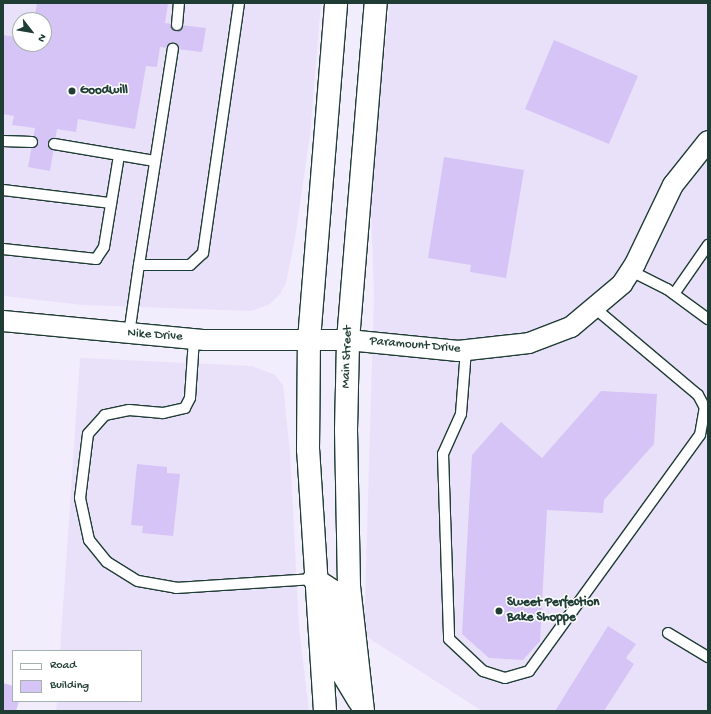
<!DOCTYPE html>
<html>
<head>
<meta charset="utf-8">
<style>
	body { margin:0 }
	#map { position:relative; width:711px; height:714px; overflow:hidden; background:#f2edfc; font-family:"Gochi Hand",sans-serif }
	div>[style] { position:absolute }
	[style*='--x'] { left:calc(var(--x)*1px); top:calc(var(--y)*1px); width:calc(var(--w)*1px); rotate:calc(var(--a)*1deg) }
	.built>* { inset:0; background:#e9e1fa }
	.building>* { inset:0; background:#d5c4f5 }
	.roads { filter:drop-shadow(1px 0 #1f3d34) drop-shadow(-1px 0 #1f3d34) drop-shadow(0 1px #1f3d34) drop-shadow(0 -1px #1f3d34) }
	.service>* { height:10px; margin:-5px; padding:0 5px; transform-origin:5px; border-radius:5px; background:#fff }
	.minor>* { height:20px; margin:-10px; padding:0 10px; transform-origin:10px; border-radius:10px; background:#fff }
	.secondary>* { height:22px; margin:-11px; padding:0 11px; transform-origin:11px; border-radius:11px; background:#fff }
	.dots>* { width:11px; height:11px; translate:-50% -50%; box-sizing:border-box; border:2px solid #fff; border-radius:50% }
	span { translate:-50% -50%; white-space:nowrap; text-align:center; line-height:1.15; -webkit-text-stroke:3px #fff; paint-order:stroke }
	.poi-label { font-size:13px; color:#1f3d34; font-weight:700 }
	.left { translate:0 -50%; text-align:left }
	.street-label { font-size:13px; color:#1f3d34 }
	.frame { position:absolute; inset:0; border:4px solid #1f3d34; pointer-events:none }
	.legend { position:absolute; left:12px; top:650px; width:130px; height:52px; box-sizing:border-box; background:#fff; border:1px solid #a5b1ae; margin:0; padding:5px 7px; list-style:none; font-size:12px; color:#1f3d34 }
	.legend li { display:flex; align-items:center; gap:8px; height:20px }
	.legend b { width:20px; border:1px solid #a5b1ae }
	.north { position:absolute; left:12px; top:12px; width:40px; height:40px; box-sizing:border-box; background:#fff; border:1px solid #a5b1ae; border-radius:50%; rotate:121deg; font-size:11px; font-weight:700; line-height:16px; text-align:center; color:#1f3d34 }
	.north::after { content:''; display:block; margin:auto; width:14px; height:18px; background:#1f3d34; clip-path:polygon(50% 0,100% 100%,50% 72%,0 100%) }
</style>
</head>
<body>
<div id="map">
	<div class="built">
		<div style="clip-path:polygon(evenodd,3px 3px,321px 3px,310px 135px,295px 238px,286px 283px,280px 294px,270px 304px,251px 311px,83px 305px,3px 296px,3px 3px,20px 20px,44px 20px,44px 44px,20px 44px,20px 20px)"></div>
		<div style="clip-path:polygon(390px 3px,708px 3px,708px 711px,482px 711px,364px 635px,374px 295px,370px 177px)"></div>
		<div style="clip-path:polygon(80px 358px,252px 366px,275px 375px,283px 385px,290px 452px,299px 628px,309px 711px,56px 711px,57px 701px,141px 701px,141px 651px,60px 651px)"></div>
	</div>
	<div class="building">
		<div style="clip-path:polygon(37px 3px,168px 4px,165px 23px,206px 28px,202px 52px,160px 47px,157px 67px,146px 66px,135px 129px,78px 119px,76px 132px,57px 129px,50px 171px,28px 167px,35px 128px,12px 125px,14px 116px,3px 114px,3px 35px,20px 38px,20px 44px,44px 44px,44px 20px,34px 20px)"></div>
		<div style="clip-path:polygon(554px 40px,638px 76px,609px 144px,525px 109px)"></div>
		<div style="clip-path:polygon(444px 157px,524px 170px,506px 278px,470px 272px,471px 265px,428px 258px)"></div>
		<div style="clip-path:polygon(601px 391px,657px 394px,654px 444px,604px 500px,603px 513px,547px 510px,540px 641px,523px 660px,489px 658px,462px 634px,472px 455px,501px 422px,542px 458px)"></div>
		<div style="clip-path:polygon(137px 464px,167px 467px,167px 473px,180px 474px,173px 536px,142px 533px,143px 526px,131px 525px)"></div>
		<div style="clip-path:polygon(608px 626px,636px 644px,626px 658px,634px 664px,604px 711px,555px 711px)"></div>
		<div style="clip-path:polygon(3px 683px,13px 686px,13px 701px,19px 701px,16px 711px,3px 711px)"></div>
	</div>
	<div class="roads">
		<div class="service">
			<div style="--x:177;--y:25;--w:22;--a:-85"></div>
			<div style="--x:3;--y:141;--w:29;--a:2"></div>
			<div style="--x:54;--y:144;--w:102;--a:9.6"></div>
			<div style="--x:3;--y:190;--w:109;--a:6.9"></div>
			<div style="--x:3;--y:249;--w:94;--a:6.1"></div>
			<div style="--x:96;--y:259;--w:14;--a:-56"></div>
			<div style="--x:104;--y:247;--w:93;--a:-80.7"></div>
			<div style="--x:139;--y:265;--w:219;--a:-81.1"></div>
			<div style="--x:631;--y:271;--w:40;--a:26.6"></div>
			<div style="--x:667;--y:289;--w:51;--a:36.2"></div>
			<div style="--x:674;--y:294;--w:60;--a:-55.2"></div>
			<div style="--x:129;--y:334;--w:70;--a:-81.8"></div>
			<div style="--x:139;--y:265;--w:51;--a:0"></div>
			<div style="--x:190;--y:265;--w:18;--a:-43"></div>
			<div style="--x:203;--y:253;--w:253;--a:-81.8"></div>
			<div style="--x:194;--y:339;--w:59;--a:93.9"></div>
			<div style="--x:190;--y:398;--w:11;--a:117"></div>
			<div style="--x:185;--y:408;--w:23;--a:167"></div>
			<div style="--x:163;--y:413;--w:34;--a:-175"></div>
			<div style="--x:129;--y:410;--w:25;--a:168"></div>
			<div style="--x:105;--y:415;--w:25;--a:132"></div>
			<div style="--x:88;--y:434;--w:64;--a:97.1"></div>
			<div style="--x:80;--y:498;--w:43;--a:77.9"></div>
			<div style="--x:89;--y:540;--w:28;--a:51"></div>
			<div style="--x:107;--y:562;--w:36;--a:32"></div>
			<div style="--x:138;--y:581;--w:39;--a:10"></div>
			<div style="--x:176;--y:588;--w:138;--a:-3.7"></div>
			<div style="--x:466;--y:350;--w:64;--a:94.5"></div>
			<div style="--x:461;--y:414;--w:44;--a:114.2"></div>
			<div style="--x:443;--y:454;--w:185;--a:88.1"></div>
			<div style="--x:449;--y:639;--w:47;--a:43.3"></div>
			<div style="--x:483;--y:671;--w:23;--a:18"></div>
			<div style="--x:505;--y:678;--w:25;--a:-16"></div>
			<div style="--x:529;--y:671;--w:291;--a:-54.1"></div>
			<div style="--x:700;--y:435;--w:27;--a:-80"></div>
			<div style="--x:705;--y:408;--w:15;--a:-118"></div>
			<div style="--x:698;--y:395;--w:133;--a:-139.9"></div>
			<div style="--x:668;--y:633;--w:47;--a:31"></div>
		</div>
		<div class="minor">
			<div style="--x:3;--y:321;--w:203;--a:5.4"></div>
			<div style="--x:205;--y:340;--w:143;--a:0"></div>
			<div style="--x:348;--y:340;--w:111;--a:5.7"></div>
			<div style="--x:458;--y:351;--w:71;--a:-6.4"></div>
			<div style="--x:529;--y:343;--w:45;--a:-20.9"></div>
			<div style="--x:571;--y:327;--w:67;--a:-40.1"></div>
			<div style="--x:622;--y:284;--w:24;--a:-57"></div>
			<div style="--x:635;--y:264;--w:88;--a:-64.3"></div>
			<div style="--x:673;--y:185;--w:56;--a:-51.5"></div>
		</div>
		<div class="secondary">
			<div style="--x:314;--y:579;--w:24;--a:33"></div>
			<div style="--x:334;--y:592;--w:82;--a:83.7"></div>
			<div style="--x:343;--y:674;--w:31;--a:59"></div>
			<div style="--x:325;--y:711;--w:262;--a:-93.7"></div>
			<div style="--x:308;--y:450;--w:110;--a:-89.5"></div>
			<div style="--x:309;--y:340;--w:338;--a:-85.4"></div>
			<div style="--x:363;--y:711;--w:126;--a:-96.4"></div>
			<div style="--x:349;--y:586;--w:156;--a:-91.1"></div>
			<div style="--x:346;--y:430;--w:90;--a:-88.7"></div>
			<div style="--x:348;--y:340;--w:338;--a:-85.3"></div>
		</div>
	</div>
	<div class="dots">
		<div style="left:72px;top:91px;background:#1f3d34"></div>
		<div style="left:499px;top:611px;background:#1f3d34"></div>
	</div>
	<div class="poi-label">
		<span class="left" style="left:80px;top:91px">Goodwill</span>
		<span class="left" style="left:507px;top:611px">Sweet Perfection<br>Bake Shoppe</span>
	</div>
	<div class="street-label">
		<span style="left:155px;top:336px;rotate:4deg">Nike Drive</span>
		<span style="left:415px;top:346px;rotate:5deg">Paramount Drive</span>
		<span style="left:348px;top:357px;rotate:-88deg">Main Street</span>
	</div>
	<div class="frame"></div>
	<ul class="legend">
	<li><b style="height:5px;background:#fff"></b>Road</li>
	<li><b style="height:11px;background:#d5c4f5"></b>Building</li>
	</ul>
	<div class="north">N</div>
</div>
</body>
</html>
